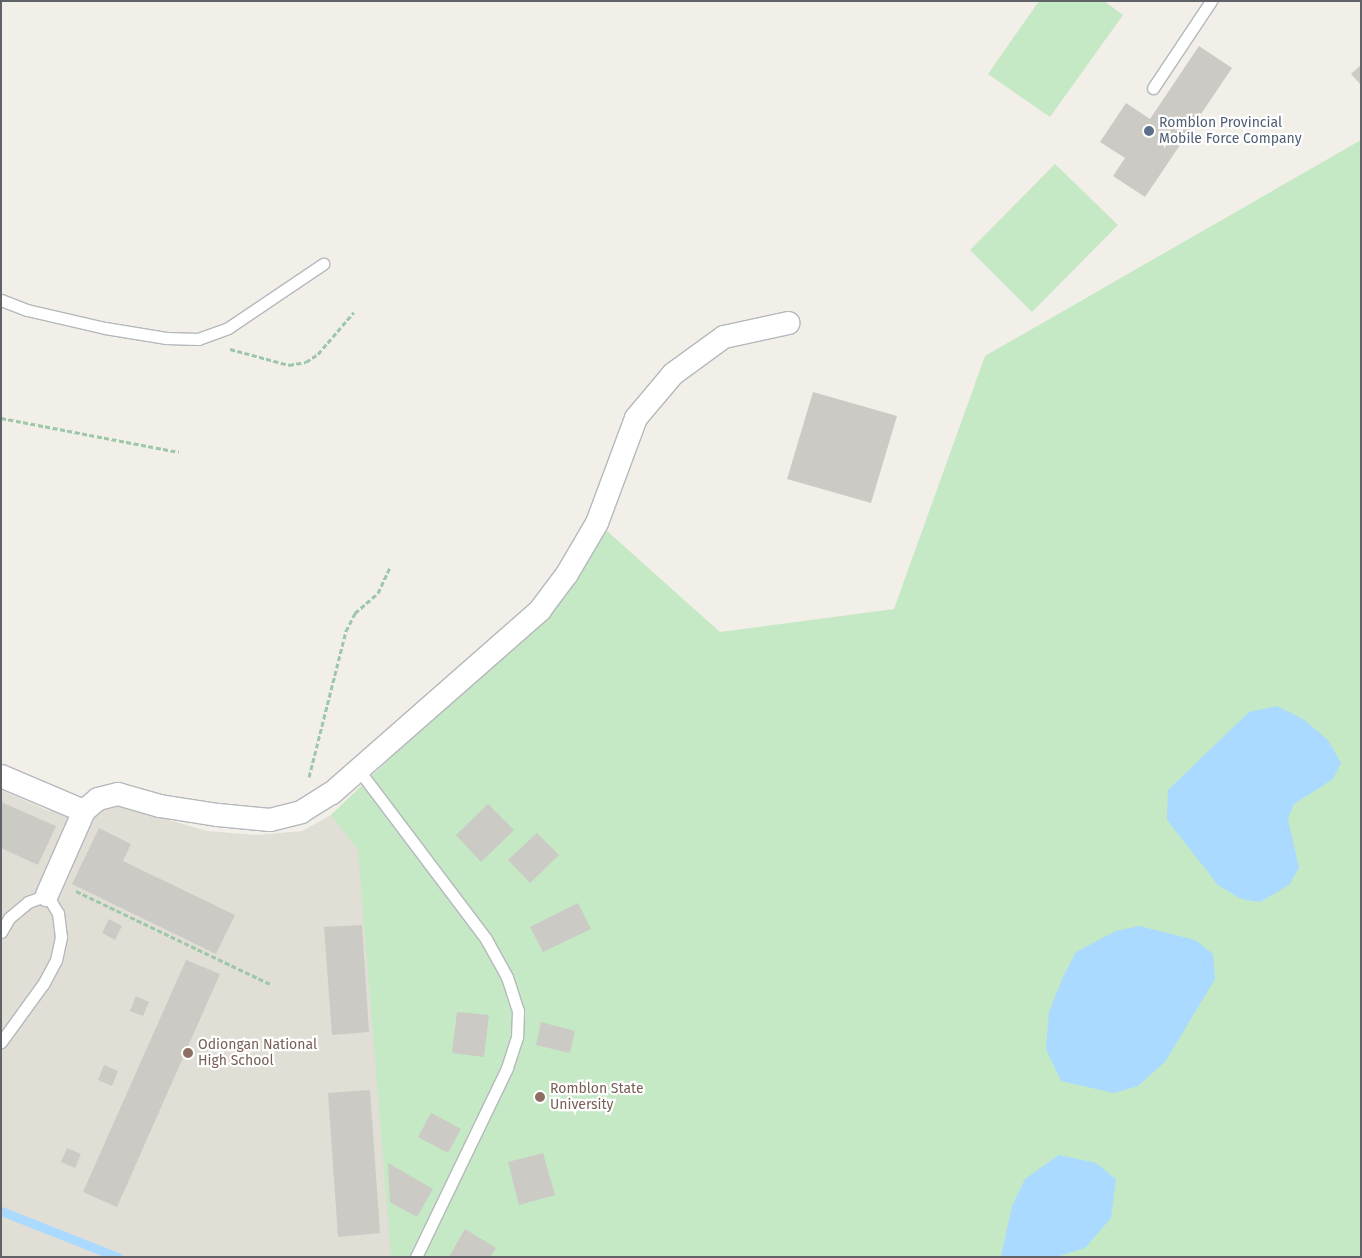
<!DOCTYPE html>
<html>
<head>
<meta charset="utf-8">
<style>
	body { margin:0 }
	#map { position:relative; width:1362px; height:1258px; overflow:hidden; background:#f1efe8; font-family:"Fira Sans",sans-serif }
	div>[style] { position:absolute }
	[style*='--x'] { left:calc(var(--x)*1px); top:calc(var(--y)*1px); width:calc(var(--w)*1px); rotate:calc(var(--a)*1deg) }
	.education>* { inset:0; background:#e1ded6 }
	.green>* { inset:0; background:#c5e8c5 }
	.water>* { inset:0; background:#aadaff }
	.stream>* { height:9px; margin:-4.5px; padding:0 4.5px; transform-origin:4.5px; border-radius:4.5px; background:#aadaff }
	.building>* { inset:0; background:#cccac5 }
	.path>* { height:3px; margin-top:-1.5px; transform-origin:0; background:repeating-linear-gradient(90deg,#9cc7a9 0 5px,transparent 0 7.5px) }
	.roads { filter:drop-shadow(1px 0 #b5b8bc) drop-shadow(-1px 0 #b5b8bc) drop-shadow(0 1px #b5b8bc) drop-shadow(0 -1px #b5b8bc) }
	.service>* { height:11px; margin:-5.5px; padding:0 5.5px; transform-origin:5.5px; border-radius:5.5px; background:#fff }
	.minor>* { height:22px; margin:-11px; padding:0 11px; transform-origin:11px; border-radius:11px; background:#fff }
	.dots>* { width:14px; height:14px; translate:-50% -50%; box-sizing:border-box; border:2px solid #fff; border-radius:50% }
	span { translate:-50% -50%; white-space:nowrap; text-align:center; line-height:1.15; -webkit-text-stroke:4.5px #fff; paint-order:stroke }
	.service-label { font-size:14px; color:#4e5e75 }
	.left { translate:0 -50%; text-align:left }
	.education-label { font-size:14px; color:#785e54 }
	.frame { position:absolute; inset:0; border:2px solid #5f6368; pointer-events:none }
</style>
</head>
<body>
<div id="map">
	<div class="education">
		<div style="clip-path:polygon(432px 719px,670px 1257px,1px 1257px,1px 790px,49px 811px,121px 806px,207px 831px,256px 835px,302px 831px,331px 815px)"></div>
	</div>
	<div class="green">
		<div style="clip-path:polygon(1039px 1px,1104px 1px,1123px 15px,1050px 117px,988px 74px)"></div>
		<div style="clip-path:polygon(1361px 140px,1361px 1257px,391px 1257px,358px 850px,331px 815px,573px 584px,607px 531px,720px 632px,894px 609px,985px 356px)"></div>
		<div style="clip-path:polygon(1055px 164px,1118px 225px,1032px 312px,970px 250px)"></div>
	</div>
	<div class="water">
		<div style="clip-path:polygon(1277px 706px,1303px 719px,1328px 740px,1341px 763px,1333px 779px,1294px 804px,1288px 819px,1299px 868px,1289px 885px,1260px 902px,1241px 899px,1218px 885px,1167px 820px,1168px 790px,1249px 712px)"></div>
		<div style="clip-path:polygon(1139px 926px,1195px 940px,1213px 954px,1215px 979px,1165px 1062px,1138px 1086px,1114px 1093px,1061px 1081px,1046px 1049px,1049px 1012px,1063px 977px,1076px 952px,1116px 931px)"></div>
		<div style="clip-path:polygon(1059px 1155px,1096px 1163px,1116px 1179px,1111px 1218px,1085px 1248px,1056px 1257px,1001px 1257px,1012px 1206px,1025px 1179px)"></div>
	</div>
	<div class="stream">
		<div style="--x:1;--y:1211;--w:126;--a:21.5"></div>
	</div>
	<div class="building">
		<div style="clip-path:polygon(1199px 46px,1232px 68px,1145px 197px,1113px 176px,1125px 158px,1100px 142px,1126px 103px,1150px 119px)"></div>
		<div style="clip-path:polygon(1361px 65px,1361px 85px,1351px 74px)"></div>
		<div style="clip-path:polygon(813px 392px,897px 416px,871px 503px,787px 479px)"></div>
		<div style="clip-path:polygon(1px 802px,56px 826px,38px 865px,1px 848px)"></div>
		<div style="clip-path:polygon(488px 804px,514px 830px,481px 862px,456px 835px)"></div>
		<div style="clip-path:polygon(99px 828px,131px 844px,123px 861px,235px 915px,216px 954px,72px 884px)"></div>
		<div style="clip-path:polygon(537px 833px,559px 855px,530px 883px,508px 860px)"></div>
		<div style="clip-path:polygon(578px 903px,591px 929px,543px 952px,530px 927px)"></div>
		<div style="clip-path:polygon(109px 919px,122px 926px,115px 940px,102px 933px)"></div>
		<div style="clip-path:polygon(362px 925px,369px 1032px,332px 1035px,324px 927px)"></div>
		<div style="clip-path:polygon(186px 960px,220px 974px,117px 1207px,83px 1192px)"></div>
		<div style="clip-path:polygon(136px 996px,149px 1002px,143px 1016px,130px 1011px)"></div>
		<div style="clip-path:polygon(457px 1012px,489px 1015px,484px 1057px,452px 1053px)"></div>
		<div style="clip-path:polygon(541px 1022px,575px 1031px,570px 1053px,536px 1045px)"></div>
		<div style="clip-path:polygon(104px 1065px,118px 1071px,112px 1086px,98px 1080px)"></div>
		<div style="clip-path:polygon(370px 1090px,380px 1233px,338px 1237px,328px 1093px)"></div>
		<div style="clip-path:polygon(431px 1113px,461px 1129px,448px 1153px,418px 1137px)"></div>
		<div style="clip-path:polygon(67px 1148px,81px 1154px,75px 1168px,61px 1162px)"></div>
		<div style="clip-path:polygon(543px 1153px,555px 1195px,519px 1205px,508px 1162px)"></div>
		<div style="clip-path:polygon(388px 1163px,433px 1189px,417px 1217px,390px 1202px)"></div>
		<div style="clip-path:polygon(465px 1229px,496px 1248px,490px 1257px,449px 1257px)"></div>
	</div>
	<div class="path">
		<div style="--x:230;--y:349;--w:61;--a:15.2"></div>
		<div style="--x:289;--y:365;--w:17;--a:-10"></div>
		<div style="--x:306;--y:362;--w:14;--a:-34"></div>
		<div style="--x:318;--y:354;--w:55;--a:-49.4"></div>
		<div style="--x:1;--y:418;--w:181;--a:10.8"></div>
		<div style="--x:309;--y:777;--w:151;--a:-75.8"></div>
		<div style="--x:346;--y:631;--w:20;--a:-63"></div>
		<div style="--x:355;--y:613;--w:30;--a:-41"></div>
		<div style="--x:378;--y:593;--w:29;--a:-65"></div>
		<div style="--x:76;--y:891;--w:215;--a:25.6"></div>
	</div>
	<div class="roads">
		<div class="service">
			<div style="--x:1153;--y:88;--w:105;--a:-56.3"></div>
			<div style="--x:1;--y:300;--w:28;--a:21"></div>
			<div style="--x:27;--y:310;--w:80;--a:13"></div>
			<div style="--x:105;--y:328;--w:62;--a:9.3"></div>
			<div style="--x:166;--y:338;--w:32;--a:2"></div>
			<div style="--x:198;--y:339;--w:32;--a:-20"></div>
			<div style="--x:228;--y:328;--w:115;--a:-34"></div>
			<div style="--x:358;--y:769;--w:213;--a:53"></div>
			<div style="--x:486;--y:939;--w:43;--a:61.1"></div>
			<div style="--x:507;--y:977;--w:36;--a:72"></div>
			<div style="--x:518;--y:1011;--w:26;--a:92"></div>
			<div style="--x:517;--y:1037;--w:33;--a:108"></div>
			<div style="--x:507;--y:1068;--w:210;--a:115.7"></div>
			<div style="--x:1;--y:932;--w:16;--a:-60"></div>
			<div style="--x:9;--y:918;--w:25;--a:-40"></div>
			<div style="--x:28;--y:902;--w:20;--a:-20"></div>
			<div style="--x:47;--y:895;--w:21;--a:59"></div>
			<div style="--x:58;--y:913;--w:24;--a:83"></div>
			<div style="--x:61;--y:937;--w:24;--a:102"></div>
			<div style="--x:56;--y:960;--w:27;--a:118"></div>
			<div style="--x:43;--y:984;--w:72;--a:125.9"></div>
		</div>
		<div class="minor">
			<div style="--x:1;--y:776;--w:90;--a:22.9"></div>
			<div style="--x:84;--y:811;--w:92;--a:113.8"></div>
			<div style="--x:84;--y:811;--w:18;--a:-41"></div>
			<div style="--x:98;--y:799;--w:21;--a:-14"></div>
			<div style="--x:118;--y:794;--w:44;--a:15.9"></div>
			<div style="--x:160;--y:806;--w:59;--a:8.8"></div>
			<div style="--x:218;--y:815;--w:52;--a:5.5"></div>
			<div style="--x:270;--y:820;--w:32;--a:-14"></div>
			<div style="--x:301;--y:812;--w:36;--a:-32"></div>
			<div style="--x:332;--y:793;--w:277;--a:-41.3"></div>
			<div style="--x:540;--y:610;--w:45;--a:-53.1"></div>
			<div style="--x:567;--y:574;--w:59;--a:-59.5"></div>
			<div style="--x:597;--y:523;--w:112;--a:-69.6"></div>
			<div style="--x:636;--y:418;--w:57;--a:-49.9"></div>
			<div style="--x:673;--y:374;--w:63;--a:-36"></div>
			<div style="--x:724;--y:337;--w:66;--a:-12.3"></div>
		</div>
	</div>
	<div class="dots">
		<div style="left:1149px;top:131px;background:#5c6f8a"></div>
		<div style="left:188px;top:1053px;background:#8d6e63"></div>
		<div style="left:540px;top:1097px;background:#8d6e63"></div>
	</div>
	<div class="service-label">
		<span class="left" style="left:1159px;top:131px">Romblon Provincial<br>Mobile Force Company</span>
	</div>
	<div class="education-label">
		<span class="left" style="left:198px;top:1053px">Odiongan National<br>High School</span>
		<span class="left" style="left:550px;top:1097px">Romblon State<br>University</span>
	</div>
	<div class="frame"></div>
</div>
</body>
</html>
